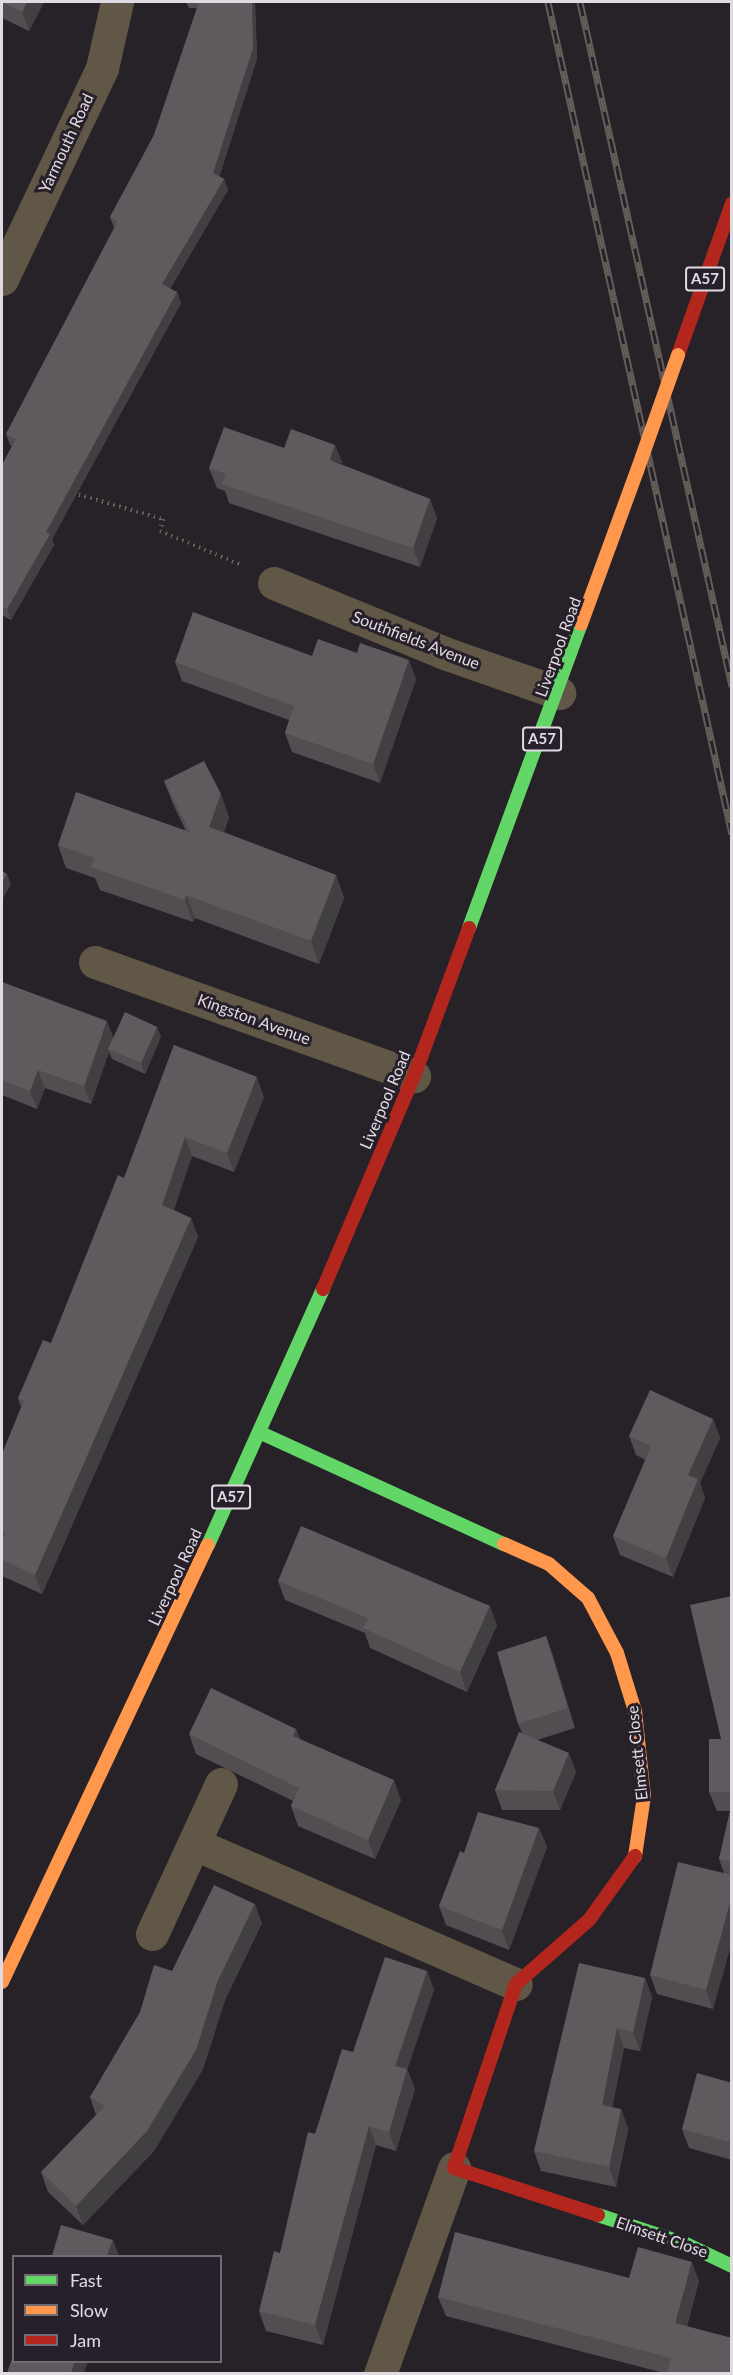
<!DOCTYPE html>
<html>
<head>
<meta charset="utf-8">
<style>
	body { margin:0 }
	#map { position:relative; width:733px; height:2375px; overflow:hidden; background:#262228; font-family:Lato,sans-serif }
	div>[style] { position:absolute }
	[style*='--x'] { left:calc(var(--x)*1px); top:calc(var(--y)*1px); width:calc(var(--w)*1px); rotate:calc(var(--a)*1deg) }
	.path>* { height:4px; margin-top:-2px; transform-origin:0; background:repeating-linear-gradient(90deg,#686259 0 1.5px,transparent 0 6px) }
	.street>* { height:33px; margin:-16.5px; padding:0 16.5px; transform-origin:16.5px; border-radius:16.5px; background:#605747 }
	.fast>* { height:14px; margin:-7px; padding:0 7px; transform-origin:7px; border-radius:7px; background:#63d668 }
	.slow>* { height:14px; margin:-7px; padding:0 7px; transform-origin:7px; border-radius:7px; background:#ff974d }
	.jam>* { height:14px; margin:-7px; padding:0 7px; transform-origin:7px; border-radius:7px; background:#b3261e }
	.rail>* { height:7px; margin-top:-3.5px; transform-origin:0; background:repeating-linear-gradient(90deg,#27202a 0 14px,#645e58 0 28px); box-sizing:border-box; border-block:2px solid #645e58 }
	.slow-bridge>* { height:14px; margin:-7px; padding:0 7px; transform-origin:7px; border-radius:7px; background:#ff974d }
	.wall>* { inset:0; background:#524d51 }
	.shaded-wall>* { inset:0; background:#423f42 }
	.building>* { inset:0; background:#5f5a5e }
	span { translate:-50% -50%; white-space:nowrap; text-align:center; line-height:1.15; -webkit-text-stroke:6px #27202a; paint-order:stroke }
	.shield-label span { padding:2px 4px; background:#27202a; border:2px solid; border-radius:4px; -webkit-text-stroke-width:0 }
	.shield-label { font-size:15px; color:#e0dbe2; font-weight:700 }
	.street-label { font-size:16px; color:#e0dbe2 }
	.frame { position:absolute; inset:0; border:3px solid #e0dbe2; pointer-events:none }
	.legend { position:absolute; left:12px; top:2255px; width:210px; height:108px; box-sizing:border-box; background:#27202a; border:2px solid #716b74; margin:0; padding:8px 10px; list-style:none; font-size:18px; color:#e0dbe2 }
	.legend li { display:flex; align-items:center; gap:12px; height:30px }
	.legend b { width:30px; border:2px solid #716b74 }
</style>
</head>
<body>
<div id="map">
	<div class="path">
		<div style="--x:73;--y:493;--w:94;--a:16.1"></div>
		<div style="--x:163;--y:519;--w:12;--a:104"></div>
		<div style="--x:160;--y:531;--w:86;--a:22.7"></div>
	</div>
	<div class="street">
		<div style="--x:2;--y:279;--w:233;--a:-64.6"></div>
		<div style="--x:102;--y:68;--w:68;--a:-77.2"></div>
		<div style="--x:274;--y:583;--w:187;--a:22.3"></div>
		<div style="--x:447;--y:654;--w:119;--a:19.2"></div>
		<div style="--x:95;--y:962;--w:339;--a:19.7"></div>
		<div style="--x:195;--y:1844;--w:350;--a:23.6"></div>
		<div style="--x:152;--y:1934;--w:165;--a:-65.3"></div>
		<div style="--x:380;--y:2374;--w:219;--a:-70.2"></div>
	</div>
	<div class="fast">
		<div style="--x:469;--y:928;--w:324;--a:-69.8"></div>
		<div style="--x:261;--y:1433;--w:267;--a:24.6"></div>
		<div style="--x:208;--y:1545;--w:281;--a:-65.8"></div>
		<div style="--x:598;--y:2215;--w:93;--a:18.2"></div>
		<div style="--x:686;--y:2244;--w:51;--a:25.6"></div>
	</div>
	<div class="slow">
		<div style="--x:581;--y:624;--w:163;--a:-69.9"></div>
		<div style="--x:504;--y:1544;--w:49;--a:24"></div>
		<div style="--x:549;--y:1564;--w:52;--a:41.1"></div>
		<div style="--x:588;--y:1598;--w:62;--a:62.2"></div>
		<div style="--x:617;--y:1653;--w:61;--a:72.8"></div>
		<div style="--x:635;--y:1711;--w:85;--a:84"></div>
		<div style="--x:644;--y:1796;--w:61;--a:98.5"></div>
		<div style="--x:2;--y:1982;--w:483;--a:-64.8"></div>
	</div>
	<div class="jam">
		<div style="--x:678;--y:355;--w:161;--a:-70.4"></div>
		<div style="--x:323;--y:1289;--w:232;--a:-66.9"></div>
		<div style="--x:414;--y:1076;--w:158;--a:-69.6"></div>
		<div style="--x:598;--y:2215;--w:151;--a:-161.9"></div>
		<div style="--x:454;--y:2168;--w:194;--a:-71.4"></div>
		<div style="--x:516;--y:1984;--w:97;--a:-41.2"></div>
		<div style="--x:589;--y:1920;--w:79;--a:-54.3"></div>
	</div>
	<div class="rail">
		<div style="--x:548;--y:2;--w:852;--a:77.53"></div>
		<div style="--x:580;--y:2;--w:701;--a:77.47"></div>
	</div>
	<div class="slow-bridge">
		<div style="--x:637;--y:471;--w:123;--a:-70.5"></div>
	</div>
	<div class="wall">
		<div style="clip-path:polygon(2px 2px,44px 2px,29px 31px,2px 18px)"></div>
		<div style="clip-path:polygon(186px 2px,255px 2px,257px 59px,219px 176px,224px 179px,228px 190px,170px 289px,177px 292px,181px 303px,52px 539px,54px 545px,11px 620px,2px 615px,2px 465px,12px 446px,10px 445px,6px 434px,114px 228px,110px 217px,154px 135px,197px 8px,189px 8px)"></div>
		<div style="clip-path:polygon(284px 448px,342px 465px,430px 499px,437px 518px,420px 567px,229px 503px,225px 491px,217px 488px,209px 468px)"></div>
		<div style="clip-path:polygon(312px 656px,416px 679px,380px 783px,292px 752px,285px 733px,289px 720px,182px 681px,175px 662px)"></div>
		<div style="clip-path:polygon(164px 781px,229px 817px,224px 832px,336px 875px,344px 898px,319px 964px,195px 918px,193px 922px,100px 890px,95px 878px,66px 868px,58px 845px,186px 831px,173px 804px)"></div>
		<div style="clip-path:polygon(2px 982px,113px 1038px,157px 1027px,161px 1037px,145px 1074px,112px 1059px,109px 1052px,91px 1104px,45px 1088px,37px 1109px,2px 1095px)"></div>
		<div style="clip-path:polygon(174px 1045px,264px 1097px,234px 1172px,192px 1156px,174px 1210px,191px 1218px,198px 1237px,42px 1594px,2px 1576px,2px 1454px,21px 1407px,18px 1398px,51px 1343px,124px 1178px)"></div>
		<div style="clip-path:polygon(713px 1419px,720px 1438px,700px 1483px,705px 1498px,673px 1577px,620px 1555px,613px 1536px,646px 1460px,636px 1455px,629px 1436px)"></div>
		<div style="clip-path:polygon(278px 1581px,497px 1625px,467px 1692px,370px 1648px,365px 1633px,285px 1600px)"></div>
		<div style="clip-path:polygon(732px 1596px,732px 1941px,713px 2009px,657px 1994px,650px 1975px,724px 1873px,719px 1859px,730px 1811px,717px 1811px,709px 1792px,721px 1739px)"></div>
		<div style="clip-path:polygon(546px 1636px,553px 1656px,575px 1728px,537px 1740px,576px 1772px,560px 1810px,502px 1810px,495px 1790px,522px 1733px,518px 1724px)"></div>
		<div style="clip-path:polygon(296px 1729px,300px 1739px,401px 1800px,375px 1859px,298px 1826px,291px 1806px,293px 1801px,196px 1754px,189px 1734px)"></div>
		<div style="clip-path:polygon(539px 1828px,547px 1847px,509px 1950px,446px 1925px,439px 1906px,464px 1853px)"></div>
		<div style="clip-path:polygon(262px 1923px,225px 2000px,203px 2069px,154px 2151px,83px 2225px,48px 2192px,41px 2172px,96px 2115px,90px 2097px,172px 1971px)"></div>
		<div style="clip-path:polygon(427px 1971px,434px 1990px,407px 2069px,415px 2089px,396px 2151px,376px 2145px,323px 2345px,266px 2331px,259px 2311px,280px 2253px,315px 2134px,353px 2052px)"></div>
		<div style="clip-path:polygon(645px 1978px,652px 1997px,640px 2051px,624px 2048px,612px 2108px,621px 2109px,628px 2129px,616px 2187px,541px 2171px,534px 2151px)"></div>
		<div style="clip-path:polygon(732px 2083px,732px 2160px,689px 2148px,682px 2129px)"></div>
		<div style="clip-path:polygon(629px 2278px,699px 2281px,687px 2326px,732px 2373px,664px 2373px,446px 2316px,438px 2297px)"></div>
	</div>
	<div class="shaded-wall">
		<div style="clip-path:polygon(27px 2px,44px 2px,29px 31px,22px 12px)"></div>
		<div style="clip-path:polygon(252px 2px,255px 2px,257px 59px,217px 184px,213px 173px)"></div>
		<div style="clip-path:polygon(224px 179px,228px 190px,166px 295px,162px 284px)"></div>
		<div style="clip-path:polygon(177px 292px,181px 303px,52px 539px,54px 545px,11px 620px,7px 609px,46px 532px)"></div>
		<div style="clip-path:polygon(335px 445px,343px 464px,330px 460px)"></div>
		<div style="clip-path:polygon(430px 499px,437px 518px,420px 567px,413px 548px)"></div>
		<div style="clip-path:polygon(409px 660px,416px 679px,380px 783px,373px 764px)"></div>
		<div style="clip-path:polygon(221px 794px,229px 817px,218px 850px,209px 827px)"></div>
		<div style="clip-path:polygon(7px 874px,11px 884px,2px 900px,2px 883px)"></div>
		<div style="clip-path:polygon(336px 875px,344px 898px,319px 964px,311px 941px)"></div>
		<div style="clip-path:polygon(186px 895px,195px 918px,193px 922px,185px 900px)"></div>
		<div style="clip-path:polygon(107px 1021px,114px 1039px,108px 1049px,109px 1052px,91px 1104px,84px 1086px)"></div>
		<div style="clip-path:polygon(157px 1027px,161px 1037px,145px 1074px,141px 1063px)"></div>
		<div style="clip-path:polygon(38px 1070px,45px 1088px,37px 1109px,30px 1091px)"></div>
		<div style="clip-path:polygon(257px 1077px,264px 1097px,234px 1172px,227px 1153px)"></div>
		<div style="clip-path:polygon(185px 1137px,192px 1156px,169px 1224px,162px 1205px)"></div>
		<div style="clip-path:polygon(191px 1218px,198px 1237px,42px 1594px,35px 1575px)"></div>
		<div style="clip-path:polygon(713px 1419px,720px 1438px,700px 1483px,705px 1498px,673px 1577px,666px 1558px,688px 1475px)"></div>
		<div style="clip-path:polygon(490px 1606px,497px 1625px,467px 1692px,460px 1672px)"></div>
		<div style="clip-path:polygon(546px 1636px,553px 1656px,575px 1728px,568px 1708px)"></div>
		<div style="clip-path:polygon(296px 1729px,303px 1749px,293px 1736px)"></div>
		<div style="clip-path:polygon(569px 1753px,576px 1772px,560px 1810px,553px 1791px)"></div>
		<div style="clip-path:polygon(394px 1780px,401px 1800px,375px 1859px,368px 1840px)"></div>
		<div style="clip-path:polygon(539px 1828px,547px 1847px,509px 1950px,502px 1930px)"></div>
		<div style="clip-path:polygon(732px 1895px,732px 1941px,713px 2009px,706px 1990px)"></div>
		<div style="clip-path:polygon(255px 1904px,262px 1923px,225px 2000px,203px 2069px,154px 2151px,83px 2225px,76px 2206px,218px 1980px)"></div>
		<div style="clip-path:polygon(427px 1971px,434px 1990px,402px 2085px,395px 2066px)"></div>
		<div style="clip-path:polygon(645px 1978px,652px 1997px,640px 2051px,633px 2032px)"></div>
		<div style="clip-path:polygon(617px 2028px,624px 2048px,609px 2125px,602px 2105px)"></div>
		<div style="clip-path:polygon(407px 2069px,415px 2089px,396px 2151px,389px 2132px)"></div>
		<div style="clip-path:polygon(621px 2109px,628px 2129px,616px 2187px,609px 2167px)"></div>
		<div style="clip-path:polygon(369px 2126px,376px 2145px,323px 2345px,315px 2325px)"></div>
		<div style="clip-path:polygon(732px 2133px,732px 2149px,729px 2142px)"></div>
		<div style="clip-path:polygon(113px 2240px,119px 2256px,107px 2256px)"></div>
		<div style="clip-path:polygon(692px 2262px,699px 2281px,682px 2342px,675px 2323px)"></div>
		<div style="clip-path:polygon(75px 2361px,88px 2361px,84px 2373px,71px 2373px)"></div>
	</div>
	<div class="building">
		<div style="clip-path:polygon(2px 2px,27px 2px,22px 12px)"></div>
		<div style="clip-path:polygon(199px 2px,252px 2px,253px 48px,213px 173px,224px 179px,162px 284px,177px 292px,46px 532px,50px 534px,7px 609px,2px 606px,2px 465px,16px 439px,6px 434px,118px 221px,110px 217px,154px 135px)"></div>
		<div style="clip-path:polygon(224px 427px,284px 448px,291px 429px,335px 445px,330px 460px,430px 499px,413px 548px,222px 484px,226px 474px,209px 468px)"></div>
		<div style="clip-path:polygon(193px 612px,312px 656px,318px 639px,357px 653px,360px 643px,409px 660px,373px 764px,285px 733px,294px 706px,175px 662px)"></div>
		<div style="clip-path:polygon(204px 761px,221px 794px,209px 827px,336px 875px,311px 941px,186px 895px,185px 900px,91px 867px,95px 858px,58px 845px,76px 792px,190px 832px,164px 781px)"></div>
		<div style="clip-path:polygon(2px 871px,7px 874px,2px 883px)"></div>
		<div style="clip-path:polygon(2px 982px,107px 1021px,84px 1086px,38px 1070px,30px 1091px,2px 1080px)"></div>
		<div style="clip-path:polygon(125px 1012px,157px 1027px,141px 1063px,108px 1049px)"></div>
		<div style="clip-path:polygon(174px 1045px,257px 1077px,227px 1153px,185px 1137px,162px 1205px,191px 1218px,35px 1575px,2px 1560px,2px 1540px,5px 1533px,2px 1531px,2px 1454px,24px 1401px,18px 1398px,43px 1340px,51px 1343px,118px 1175px,124px 1178px)"></div>
		<div style="clip-path:polygon(650px 1390px,713px 1419px,688px 1475px,698px 1479px,666px 1558px,613px 1536px,651px 1446px,629px 1436px)"></div>
		<div style="clip-path:polygon(301px 1526px,490px 1606px,460px 1672px,363px 1628px,368px 1618px,278px 1581px)"></div>
		<div style="clip-path:polygon(732px 1596px,732px 1792px,709px 1792px,709px 1739px,721px 1739px,690px 1605px)"></div>
		<div style="clip-path:polygon(546px 1636px,568px 1708px,518px 1724px,497px 1652px)"></div>
		<div style="clip-path:polygon(211px 1688px,296px 1729px,293px 1736px,394px 1780px,368px 1840px,291px 1806px,299px 1788px,189px 1734px)"></div>
		<div style="clip-path:polygon(519px 1732px,569px 1753px,553px 1791px,495px 1790px)"></div>
		<div style="clip-path:polygon(732px 1803px,732px 1862px,719px 1859px)"></div>
		<div style="clip-path:polygon(478px 1812px,539px 1828px,502px 1930px,439px 1906px,460px 1851px,464px 1853px)"></div>
		<div style="clip-path:polygon(678px 1862px,732px 1875px,732px 1895px,706px 1990px,650px 1975px)"></div>
		<div style="clip-path:polygon(214px 1885px,255px 1904px,218px 1980px,196px 2050px,147px 2131px,76px 2206px,41px 2172px,105px 2106px,90px 2097px,140px 2012px,154px 1965px,172px 1971px)"></div>
		<div style="clip-path:polygon(385px 1957px,427px 1971px,395px 2066px,407px 2069px,389px 2132px,369px 2126px,315px 2325px,259px 2311px,274px 2251px,280px 2253px,308px 2132px,315px 2134px,342px 2049px,353px 2052px)"></div>
		<div style="clip-path:polygon(579px 1963px,645px 1978px,633px 2032px,617px 2028px,602px 2105px,621px 2109px,609px 2167px,534px 2151px)"></div>
		<div style="clip-path:polygon(697px 2073px,732px 2083px,732px 2133px,729px 2142px,682px 2129px)"></div>
		<div style="clip-path:polygon(61px 2225px,113px 2240px,107px 2256px,52px 2256px)"></div>
		<div style="clip-path:polygon(455px 2232px,629px 2278px,638px 2247px,692px 2262px,675px 2323px,732px 2338px,732px 2373px,667px 2373px,671px 2358px,438px 2297px)"></div>
		<div style="clip-path:polygon(14px 2353px,14px 2361px,75px 2361px,71px 2373px,7px 2373px)"></div>
	</div>
	<div class="shield-label">
		<span style="left:705px;top:279px">A57</span>
		<span style="left:542px;top:739px">A57</span>
		<span style="left:231px;top:1497px">A57</span>
	</div>
	<div class="street-label">
		<span style="left:66px;top:143px;rotate:-65deg">Yarmouth Road</span>
		<span style="left:416px;top:640px;rotate:21deg">Southfields Avenue</span>
		<span style="left:558px;top:647px;rotate:-70deg">Liverpool Road</span>
		<span style="left:254px;top:1019px;rotate:20deg">Kingston Avenue</span>
		<span style="left:385px;top:1100px;rotate:-67deg">Liverpool Road</span>
		<span style="left:175px;top:1577px;rotate:-65deg">Liverpool Road</span>
		<span style="left:637px;top:1753px;rotate:-96deg">Elmsett Close</span>
		<span style="left:662px;top:2237px;rotate:19deg">Elmsett Close</span>
	</div>
	<div class="frame"></div>
	<ul class="legend">
	<li><b style="height:8px;background:#63d668"></b>Fast</li>
	<li><b style="height:8px;background:#ff974d"></b>Slow</li>
	<li><b style="height:8px;background:#b3261e"></b>Jam</li>
	</ul>
</div>
</body>
</html>
